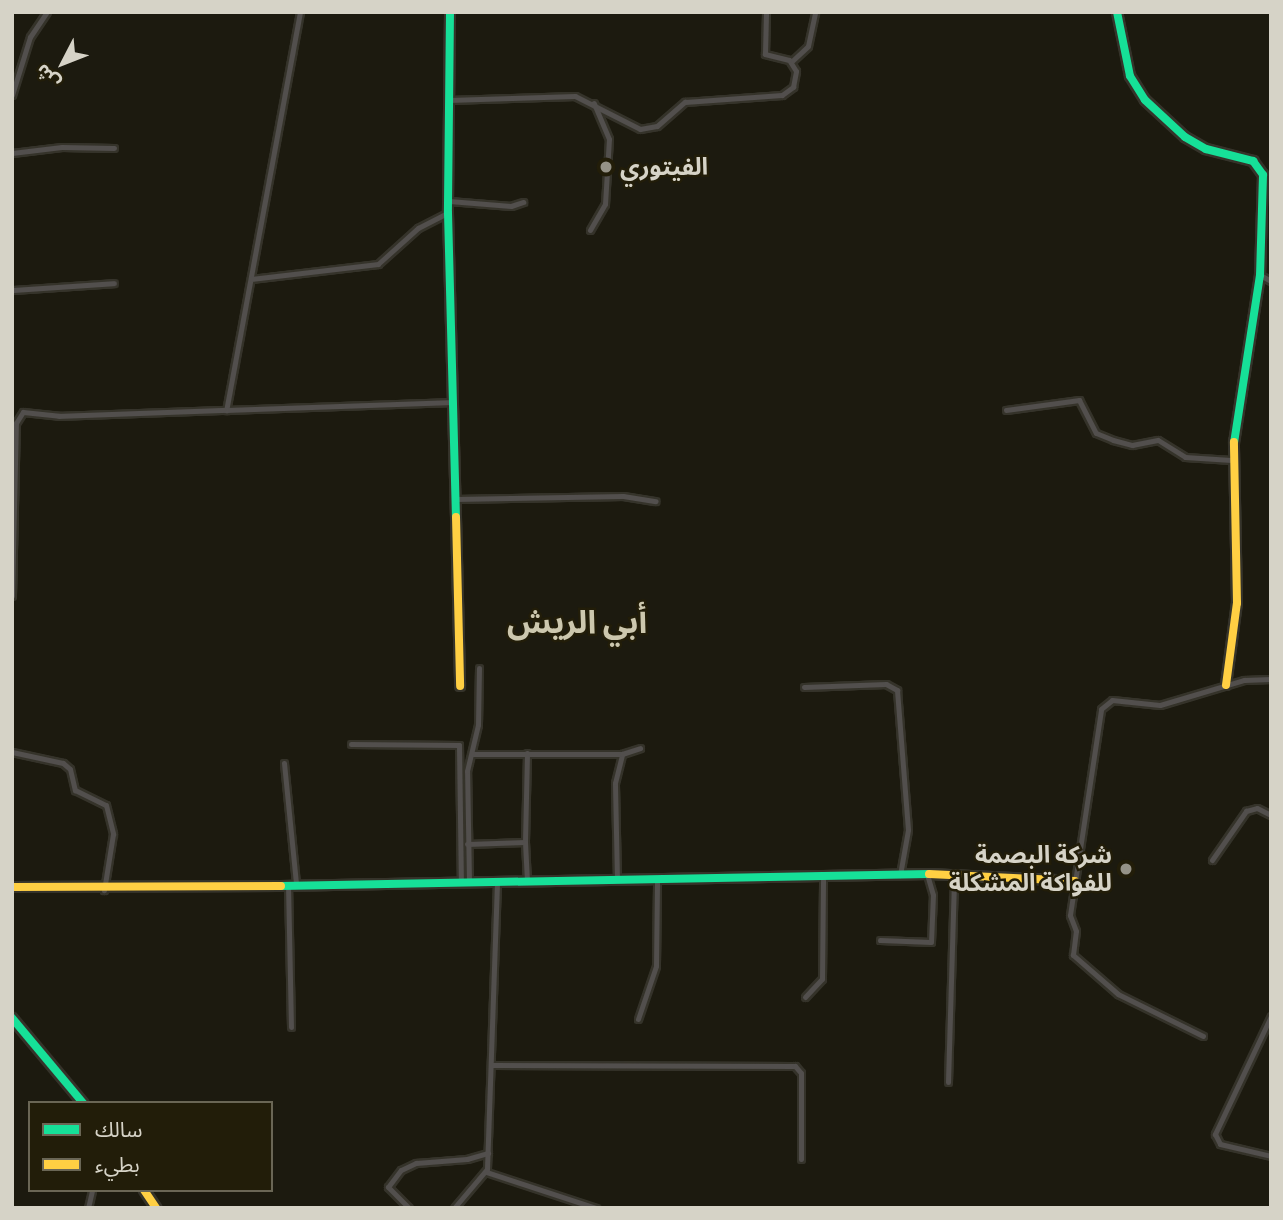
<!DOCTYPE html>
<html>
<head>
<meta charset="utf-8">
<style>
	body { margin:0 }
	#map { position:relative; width:1283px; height:1220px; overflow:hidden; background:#1c1a0f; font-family:"PT Sans Narrow","Noto Sans Arabic",sans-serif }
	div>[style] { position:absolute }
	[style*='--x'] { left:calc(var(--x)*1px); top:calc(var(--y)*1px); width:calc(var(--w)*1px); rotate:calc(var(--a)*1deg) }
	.roads { filter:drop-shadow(2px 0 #35332a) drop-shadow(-2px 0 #35332a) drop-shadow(0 2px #35332a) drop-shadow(0 -2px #35332a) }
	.street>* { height:5px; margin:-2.5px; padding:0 2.5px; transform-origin:2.5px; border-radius:2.5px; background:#524f4d }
	.fast>* { height:8px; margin:-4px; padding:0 4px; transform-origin:4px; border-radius:4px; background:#16e098 }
	.slow>* { height:8px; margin:-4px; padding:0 4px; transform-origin:4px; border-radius:4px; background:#ffcf43 }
	.dots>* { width:19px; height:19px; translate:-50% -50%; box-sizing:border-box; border:4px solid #221d09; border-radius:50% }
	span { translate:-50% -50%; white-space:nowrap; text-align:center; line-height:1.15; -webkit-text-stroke:5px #221d09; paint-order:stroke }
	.poi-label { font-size:24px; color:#d6d3c7; font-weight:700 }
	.left { translate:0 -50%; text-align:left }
	.right { translate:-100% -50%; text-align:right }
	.district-label { font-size:32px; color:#ccc7ae; font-weight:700 }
	.frame { position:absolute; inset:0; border:14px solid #d6d3c7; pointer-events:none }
	.legend { position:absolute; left:28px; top:1101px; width:245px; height:91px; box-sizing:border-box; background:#221d09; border:2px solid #6a6655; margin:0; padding:9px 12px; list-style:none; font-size:21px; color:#d6d3c7 }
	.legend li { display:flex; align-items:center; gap:14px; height:35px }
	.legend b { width:35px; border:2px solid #6a6655 }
	.north { position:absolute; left:28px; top:28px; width:70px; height:70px; -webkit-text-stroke:5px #221d09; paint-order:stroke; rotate:228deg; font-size:19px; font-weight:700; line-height:28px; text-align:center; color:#d6d3c7 }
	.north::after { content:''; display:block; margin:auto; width:24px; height:32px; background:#d6d3c7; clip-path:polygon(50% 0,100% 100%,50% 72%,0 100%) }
</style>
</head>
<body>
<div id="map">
	<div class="roads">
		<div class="street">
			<div style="--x:300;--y:12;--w:405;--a:100.5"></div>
			<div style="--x:226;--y:410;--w:228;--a:-2"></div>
			<div style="--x:791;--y:62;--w:23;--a:-43"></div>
			<div style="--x:808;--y:46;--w:35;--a:-78"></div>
			<div style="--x:12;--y:95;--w:61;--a:-72.8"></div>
			<div style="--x:30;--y:37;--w:30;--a:-56"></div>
			<div style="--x:449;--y:100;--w:126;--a:-1.8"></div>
			<div style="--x:575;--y:96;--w:73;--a:26.9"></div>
			<div style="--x:640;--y:129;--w:17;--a:-10"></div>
			<div style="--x:657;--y:126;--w:37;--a:-41"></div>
			<div style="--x:685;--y:102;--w:97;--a:-4.1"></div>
			<div style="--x:782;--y:95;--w:14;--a:-36"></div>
			<div style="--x:793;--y:87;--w:16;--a:-79"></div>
			<div style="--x:796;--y:71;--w:13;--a:-122"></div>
			<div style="--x:789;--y:60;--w:25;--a:-166"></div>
			<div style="--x:765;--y:54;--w:42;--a:-88.6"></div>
			<div style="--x:12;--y:153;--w:50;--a:-6.8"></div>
			<div style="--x:62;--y:147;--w:52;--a:1.1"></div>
			<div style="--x:449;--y:201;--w:62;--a:4.6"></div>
			<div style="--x:511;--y:206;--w:13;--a:-18"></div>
			<div style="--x:590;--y:230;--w:30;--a:-60"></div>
			<div style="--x:605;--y:204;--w:65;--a:-86.5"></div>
			<div style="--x:609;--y:139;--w:39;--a:-113"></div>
			<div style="--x:1260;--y:275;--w:13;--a:29"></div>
			<div style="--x:251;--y:279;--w:128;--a:-6.7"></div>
			<div style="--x:378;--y:264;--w:54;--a:-42"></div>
			<div style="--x:418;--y:228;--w:34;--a:-27"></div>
			<div style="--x:12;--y:290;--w:102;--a:-3.9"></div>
			<div style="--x:1006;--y:410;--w:74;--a:-7.8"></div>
			<div style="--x:1079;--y:400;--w:37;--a:63"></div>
			<div style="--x:1096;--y:433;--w:18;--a:22"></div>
			<div style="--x:1113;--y:440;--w:20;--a:15"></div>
			<div style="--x:1132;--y:445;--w:26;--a:-11"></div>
			<div style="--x:1158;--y:440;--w:32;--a:32"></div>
			<div style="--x:1185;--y:457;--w:46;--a:3.7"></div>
			<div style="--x:455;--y:499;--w:168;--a:-1"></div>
			<div style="--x:623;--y:496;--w:33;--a:9"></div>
			<div style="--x:12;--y:596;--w:173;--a:-88.7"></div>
			<div style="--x:16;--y:423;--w:13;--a:-58"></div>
			<div style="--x:23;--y:412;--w:36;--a:6"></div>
			<div style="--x:59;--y:416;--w:167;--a:-2.1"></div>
			<div style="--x:804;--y:687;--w:82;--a:-2.1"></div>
			<div style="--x:886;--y:684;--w:13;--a:29"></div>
			<div style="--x:897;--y:690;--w:140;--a:85.5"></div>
			<div style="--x:908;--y:830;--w:46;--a:100.1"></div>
			<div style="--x:351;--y:744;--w:108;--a:0.5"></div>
			<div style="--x:459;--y:745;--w:136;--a:89.2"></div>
			<div style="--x:12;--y:752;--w:52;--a:12.2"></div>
			<div style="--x:63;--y:763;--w:9;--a:41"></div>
			<div style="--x:70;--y:769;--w:22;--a:77"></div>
			<div style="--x:75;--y:790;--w:34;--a:26"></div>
			<div style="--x:106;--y:805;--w:30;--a:76"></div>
			<div style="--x:113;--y:834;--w:57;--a:99.1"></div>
			<div style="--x:472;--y:754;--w:150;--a:0"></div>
			<div style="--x:284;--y:763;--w:121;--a:84.3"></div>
			<div style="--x:525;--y:842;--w:89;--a:-88.7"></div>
			<div style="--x:467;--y:844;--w:58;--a:-2"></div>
			<div style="--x:525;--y:842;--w:40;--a:87.1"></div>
			<div style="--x:1212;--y:860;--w:60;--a:-55.2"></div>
			<div style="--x:1246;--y:811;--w:11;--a:-15"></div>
			<div style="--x:1257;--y:808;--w:16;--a:27"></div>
			<div style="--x:617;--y:880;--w:97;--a:-91.2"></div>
			<div style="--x:615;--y:783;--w:30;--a:-76"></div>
			<div style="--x:622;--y:754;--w:19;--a:-18"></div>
			<div style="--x:469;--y:881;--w:110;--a:-91"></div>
			<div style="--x:467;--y:771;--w:47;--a:-76.6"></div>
			<div style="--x:478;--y:725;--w:57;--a:-89"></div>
			<div style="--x:288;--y:884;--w:143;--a:88.8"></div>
			<div style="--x:880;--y:940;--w:51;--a:2.2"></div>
			<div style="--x:931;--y:942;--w:47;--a:-87.6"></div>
			<div style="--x:933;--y:895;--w:22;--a:-106"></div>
			<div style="--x:805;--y:997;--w:25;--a:-47"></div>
			<div style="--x:822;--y:979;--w:104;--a:-89.4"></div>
			<div style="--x:1271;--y:1016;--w:131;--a:115.4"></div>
			<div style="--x:1215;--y:1134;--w:11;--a:63"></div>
			<div style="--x:1220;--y:1144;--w:52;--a:13.2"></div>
			<div style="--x:638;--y:1019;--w:56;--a:-71.2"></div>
			<div style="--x:656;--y:966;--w:87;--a:-89.3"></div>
			<div style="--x:1203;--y:1036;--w:95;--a:-153.7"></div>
			<div style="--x:1118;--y:994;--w:60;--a:-139.1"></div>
			<div style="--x:1073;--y:955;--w:24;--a:-83"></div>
			<div style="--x:1076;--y:931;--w:17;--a:-111"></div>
			<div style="--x:1070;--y:915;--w:208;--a:-81.4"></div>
			<div style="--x:1101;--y:709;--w:14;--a:-39"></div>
			<div style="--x:1112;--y:700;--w:48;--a:5.9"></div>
			<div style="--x:1160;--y:705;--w:88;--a:-16.6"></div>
			<div style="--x:1244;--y:680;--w:27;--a:-2"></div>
			<div style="--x:492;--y:1065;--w:303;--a:0.2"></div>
			<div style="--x:795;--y:1066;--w:9;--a:49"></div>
			<div style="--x:801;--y:1073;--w:86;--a:90"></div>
			<div style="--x:948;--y:1082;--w:207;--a:-88.3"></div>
			<div style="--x:486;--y:1172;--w:116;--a:18.1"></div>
			<div style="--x:88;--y:1208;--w:18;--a:-77"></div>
			<div style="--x:409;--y:1208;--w:30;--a:-135"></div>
			<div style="--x:388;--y:1187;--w:21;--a:-53"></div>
			<div style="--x:401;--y:1170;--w:17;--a:-25"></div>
			<div style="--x:416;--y:1163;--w:51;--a:-4.5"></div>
			<div style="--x:467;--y:1159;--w:22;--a:-16"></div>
			<div style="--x:454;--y:1208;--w:51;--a:-49.8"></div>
			<div style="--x:487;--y:1169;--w:288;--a:-88"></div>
		</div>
		<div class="fast">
			<div style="--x:450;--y:12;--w:201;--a:90.6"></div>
			<div style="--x:448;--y:213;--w:304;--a:88.5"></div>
			<div style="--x:1117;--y:12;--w:65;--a:78.5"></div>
			<div style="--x:1130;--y:76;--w:28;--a:58"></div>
			<div style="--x:1145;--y:100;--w:54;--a:42.8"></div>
			<div style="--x:1185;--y:137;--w:24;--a:30"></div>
			<div style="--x:1206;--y:149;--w:49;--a:14.3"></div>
			<div style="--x:1253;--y:161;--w:17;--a:54"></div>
			<div style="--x:1263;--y:175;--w:100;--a:91.7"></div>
			<div style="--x:1260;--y:275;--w:169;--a:98.8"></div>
			<div style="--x:281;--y:886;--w:648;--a:-1.06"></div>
			<div style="--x:12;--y:1018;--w:111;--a:50.1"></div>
		</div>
		<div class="slow">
			<div style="--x:456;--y:517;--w:169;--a:88.6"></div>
			<div style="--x:1226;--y:685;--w:83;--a:-82.4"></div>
			<div style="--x:1237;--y:603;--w:161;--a:-91.1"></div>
			<div style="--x:929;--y:874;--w:146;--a:2.7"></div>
			<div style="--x:12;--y:887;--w:269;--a:-0.2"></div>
			<div style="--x:144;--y:1190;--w:22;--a:56"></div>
		</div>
	</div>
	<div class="dots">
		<div style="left:606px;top:167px;background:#959287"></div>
		<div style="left:1126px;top:869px;background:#959287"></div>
	</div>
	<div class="poi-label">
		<span class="left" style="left:620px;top:167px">الفيتوري</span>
		<span class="right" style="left:1112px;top:869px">شركة البصمة<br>للفواكة المشكلة</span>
	</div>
	<div class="district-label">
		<span style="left:577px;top:621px">أبي الريش</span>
	</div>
	<div class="frame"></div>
	<ul class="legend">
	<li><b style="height:9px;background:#16e098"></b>سالك</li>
	<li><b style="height:9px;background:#ffcf43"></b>بطيء</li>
	</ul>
	<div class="north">ش</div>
</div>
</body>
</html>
